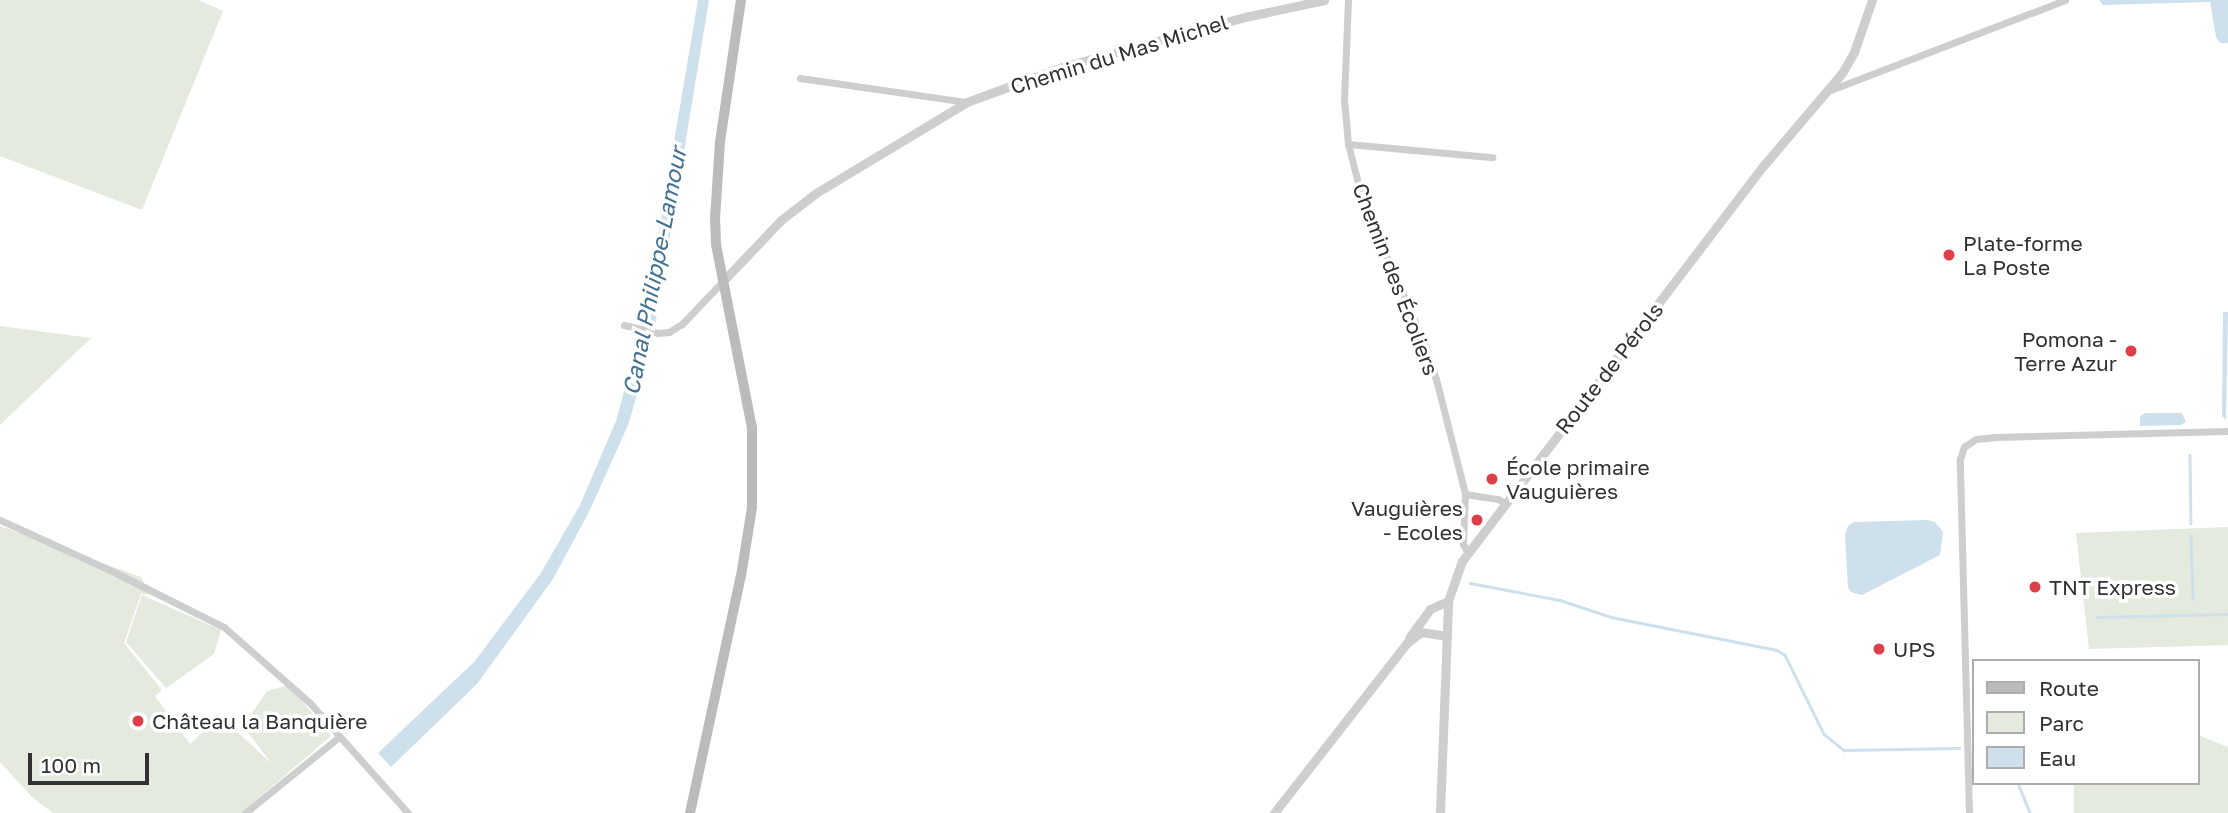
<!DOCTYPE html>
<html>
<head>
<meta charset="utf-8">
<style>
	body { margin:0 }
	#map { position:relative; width:2228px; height:813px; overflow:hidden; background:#fff; font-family:"Golos Text",sans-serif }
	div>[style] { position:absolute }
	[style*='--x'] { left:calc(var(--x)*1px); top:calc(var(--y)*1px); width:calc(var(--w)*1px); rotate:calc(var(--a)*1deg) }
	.green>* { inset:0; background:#e4eade }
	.water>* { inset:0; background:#cee0ec }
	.stream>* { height:2.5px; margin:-1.25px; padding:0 1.25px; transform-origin:1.25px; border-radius:1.25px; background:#cee0ec }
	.minor>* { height:7px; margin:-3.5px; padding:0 3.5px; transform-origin:3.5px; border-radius:3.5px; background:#cecece }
	.tertiary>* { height:9px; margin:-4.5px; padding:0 4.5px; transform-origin:4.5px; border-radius:4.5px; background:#cecece }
	.secondary>* { height:10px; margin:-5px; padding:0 5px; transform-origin:5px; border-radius:5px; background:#bbb }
	.dots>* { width:19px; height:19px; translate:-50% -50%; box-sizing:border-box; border:4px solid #fff; border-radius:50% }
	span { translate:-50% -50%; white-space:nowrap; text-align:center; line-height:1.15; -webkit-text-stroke:7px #fff; paint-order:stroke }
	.street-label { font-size:21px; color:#313131 }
	.poi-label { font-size:21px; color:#313131 }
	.left { translate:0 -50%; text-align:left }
	.right { translate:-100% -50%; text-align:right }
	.water-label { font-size:23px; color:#427191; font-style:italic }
	.legend { position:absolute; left:1972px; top:659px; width:228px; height:126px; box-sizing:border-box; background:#fff; border:2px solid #adadad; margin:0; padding:9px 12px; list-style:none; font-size:21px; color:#313131 }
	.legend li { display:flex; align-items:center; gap:14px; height:35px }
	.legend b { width:35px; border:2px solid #adadad }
	.scale { position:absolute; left:28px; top:753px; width:121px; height:32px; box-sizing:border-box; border:4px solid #313131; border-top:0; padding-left:9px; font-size:21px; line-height:24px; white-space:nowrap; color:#313131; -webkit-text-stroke:5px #fff; paint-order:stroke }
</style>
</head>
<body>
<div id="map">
	<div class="green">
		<div style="clip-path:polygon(0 0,198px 0,223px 11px,142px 210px,0 156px)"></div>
		<div style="clip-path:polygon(0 326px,91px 338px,0 425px)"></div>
		<div style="clip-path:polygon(0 526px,141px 577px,150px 594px,141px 594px,124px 643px,162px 690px,155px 696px,190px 744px,220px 716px,272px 764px,243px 726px,267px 691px,289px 685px,331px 736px,241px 813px,53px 813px,34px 799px,0 762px)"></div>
		<div style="clip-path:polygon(2228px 527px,2228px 645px,2089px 649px,2076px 533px)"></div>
		<div style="clip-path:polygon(142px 595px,221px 630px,214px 654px,166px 688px,126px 642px)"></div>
		<div style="clip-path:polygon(2198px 735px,2228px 747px,2228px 813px,2074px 813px,2074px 783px,2198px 783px)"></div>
	</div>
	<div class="water">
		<div style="clip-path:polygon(698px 0,709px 0,652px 345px,628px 425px,590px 510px,553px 579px,477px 684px,391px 767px,378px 753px,475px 661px,541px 573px,580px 505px,616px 421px,644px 319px)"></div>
		<div style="clip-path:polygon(2099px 0,2228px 0,2228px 43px,2220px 43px,2216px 37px,2210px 2px,2103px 5px)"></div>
		<div style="clip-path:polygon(2223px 312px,2228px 312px,2226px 420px,2222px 416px)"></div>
		<div style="clip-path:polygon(2146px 413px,2182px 413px,2186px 422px,2181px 425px,2140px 426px,2140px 416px)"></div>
		<div style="clip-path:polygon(1928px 520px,1935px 522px,1943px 532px,1940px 555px,1862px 595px,1851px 592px,1848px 587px,1845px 535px,1848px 526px,1854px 522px)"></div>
	</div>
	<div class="stream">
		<div style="--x:2190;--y:455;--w:68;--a:89.2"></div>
		<div style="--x:2191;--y:536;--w:63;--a:88.2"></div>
		<div style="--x:1470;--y:583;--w:92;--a:10.7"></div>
		<div style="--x:1560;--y:600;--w:54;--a:18.4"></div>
		<div style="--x:1611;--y:617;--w:169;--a:11.2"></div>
		<div style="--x:1777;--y:650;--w:9;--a:32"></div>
		<div style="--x:1785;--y:655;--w:88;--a:63.7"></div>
		<div style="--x:1824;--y:734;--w:26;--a:39"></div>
		<div style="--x:1844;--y:750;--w:115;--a:-1"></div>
		<div style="--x:2097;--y:617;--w:131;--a:-1.3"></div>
		<div style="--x:2018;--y:783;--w:32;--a:68"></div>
	</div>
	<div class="minor">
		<div style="--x:1348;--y:0;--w:99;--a:92.3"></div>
		<div style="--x:1344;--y:99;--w:45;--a:84.9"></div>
		<div style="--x:1348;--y:144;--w:40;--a:75.6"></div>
		<div style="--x:1358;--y:183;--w:67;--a:69.1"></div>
		<div style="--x:1382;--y:246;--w:107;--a:66.3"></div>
		<div style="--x:1425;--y:344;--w:37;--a:73"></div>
		<div style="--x:1436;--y:379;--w:119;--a:75.8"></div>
		<div style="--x:1465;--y:494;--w:50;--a:92.3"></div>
		<div style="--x:1463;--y:544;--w:10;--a:61"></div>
		<div style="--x:800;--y:78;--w:169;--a:8.2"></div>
		<div style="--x:1828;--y:91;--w:254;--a:-21"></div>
		<div style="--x:1348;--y:144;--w:145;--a:5.2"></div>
		<div style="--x:624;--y:325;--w:35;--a:13"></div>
		<div style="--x:658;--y:333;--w:11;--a:-5"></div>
		<div style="--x:669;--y:332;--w:15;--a:-32"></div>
		<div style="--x:682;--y:324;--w:59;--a:-46.4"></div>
		<div style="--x:1465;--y:494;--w:33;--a:9"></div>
		<div style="--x:1498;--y:499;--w:8;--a:30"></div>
		<div style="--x:0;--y:520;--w:125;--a:24.5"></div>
		<div style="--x:114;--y:572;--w:123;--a:26.6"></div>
		<div style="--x:224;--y:627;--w:115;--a:41.5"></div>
		<div style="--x:310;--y:703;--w:147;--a:48.3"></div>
		<div style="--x:245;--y:813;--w:121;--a:-39"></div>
		<div style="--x:1969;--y:813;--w:354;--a:-91.5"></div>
		<div style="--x:1960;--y:459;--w:13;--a:-72"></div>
		<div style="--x:1964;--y:447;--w:14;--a:-34"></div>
		<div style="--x:1976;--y:439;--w:20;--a:-6"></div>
		<div style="--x:1996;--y:437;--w:232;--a:-1.5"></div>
	</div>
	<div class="tertiary">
		<div style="--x:723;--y:281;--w:84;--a:-46.4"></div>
		<div style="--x:781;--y:220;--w:44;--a:-37.6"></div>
		<div style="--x:816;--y:193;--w:176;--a:-31.1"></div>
		<div style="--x:967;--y:102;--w:101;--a:-20.2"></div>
		<div style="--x:1062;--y:67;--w:190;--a:-15.3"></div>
		<div style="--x:1245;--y:17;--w:81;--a:-12.1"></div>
		<div style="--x:1409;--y:638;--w:36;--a:-54"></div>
		<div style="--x:1430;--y:609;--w:20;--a:-24"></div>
		<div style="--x:1274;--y:813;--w:216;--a:-52"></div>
		<div style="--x:1407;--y:643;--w:18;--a:-38"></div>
		<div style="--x:1421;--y:632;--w:26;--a:9"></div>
		<div style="--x:1440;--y:813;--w:212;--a:-87.8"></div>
		<div style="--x:1448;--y:601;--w:42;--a:-70.7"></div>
		<div style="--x:1462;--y:561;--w:498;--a:-52.7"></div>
		<div style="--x:1764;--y:165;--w:121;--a:-49.7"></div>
		<div style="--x:1842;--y:73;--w:24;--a:-60"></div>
		<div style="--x:1854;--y:52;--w:55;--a:-70.9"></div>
	</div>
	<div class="secondary">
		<div style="--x:690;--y:813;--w:242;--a:-77.9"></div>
		<div style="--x:741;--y:576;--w:70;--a:-80.9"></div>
		<div style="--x:752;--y:507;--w:79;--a:-90"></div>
		<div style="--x:752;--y:428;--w:187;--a:-101.1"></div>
		<div style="--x:716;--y:244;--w:25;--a:-92"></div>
		<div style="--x:715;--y:219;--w:77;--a:-86.3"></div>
		<div style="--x:720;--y:142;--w:144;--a:-81.6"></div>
	</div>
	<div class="dots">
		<div style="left:1949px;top:255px;background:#de3e47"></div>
		<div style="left:2131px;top:351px;background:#de3e47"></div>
		<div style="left:1492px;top:479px;background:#de3e47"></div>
		<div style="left:1477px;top:520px;background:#de3e47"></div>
		<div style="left:2035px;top:587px;background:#de3e47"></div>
		<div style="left:1879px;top:649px;background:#de3e47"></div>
		<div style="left:138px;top:721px;background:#de3e47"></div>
	</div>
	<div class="street-label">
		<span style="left:1119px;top:54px;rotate:-17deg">Chemin du Mas Michel</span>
		<span style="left:1396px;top:279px;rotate:69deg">Chemin des Écoliers</span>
		<span style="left:1609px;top:368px;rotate:-52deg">Route de Pérols</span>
	</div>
	<div class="poi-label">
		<span class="left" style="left:1963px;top:255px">Plate-forme<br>La Poste</span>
		<span class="right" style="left:2117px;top:351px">Pomona -<br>Terre Azur</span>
		<span class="left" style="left:1506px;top:479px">École primaire<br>Vauguières</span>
		<span class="right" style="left:1463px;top:520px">Vauguières<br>- Ecoles</span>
		<span class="left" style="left:2049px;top:587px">TNT Express</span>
		<span class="left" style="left:1893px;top:649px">UPS</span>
		<span class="left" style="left:152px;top:721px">Château la Banquière</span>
	</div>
	<div class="water-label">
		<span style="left:654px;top:271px;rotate:-79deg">Canal Philippe-Lamour</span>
	</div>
	<ul class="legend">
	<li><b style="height:9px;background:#bbb"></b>Route</li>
	<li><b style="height:19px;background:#e4eade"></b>Parc</li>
	<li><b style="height:19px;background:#cee0ec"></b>Eau</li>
	</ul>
	<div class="scale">100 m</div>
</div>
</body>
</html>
